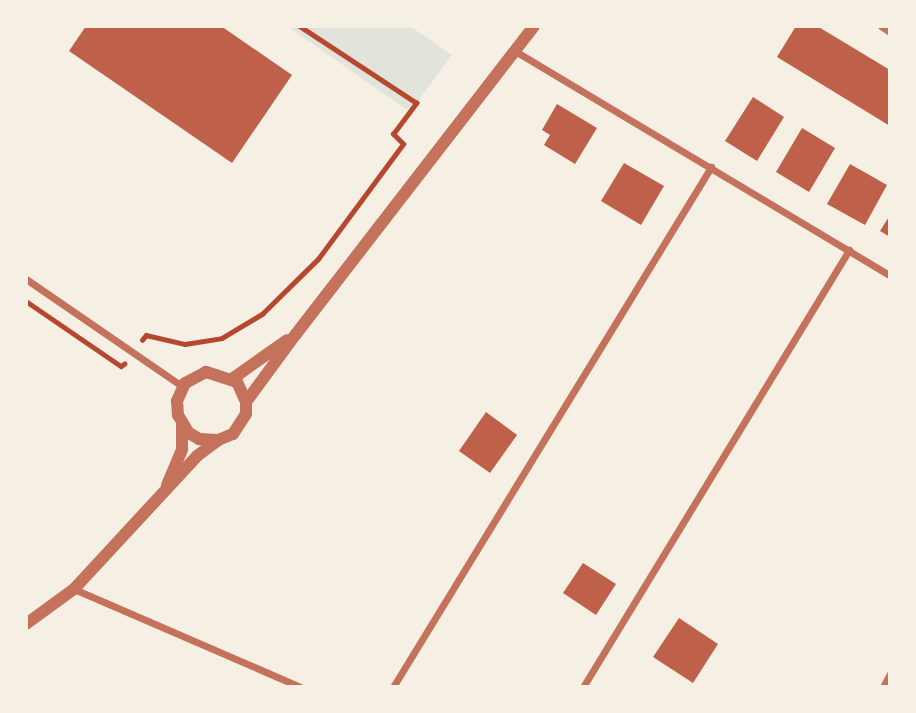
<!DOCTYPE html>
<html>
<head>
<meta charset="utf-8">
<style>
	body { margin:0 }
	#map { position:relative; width:916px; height:713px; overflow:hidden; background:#f6efe4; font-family:"Varela Round",sans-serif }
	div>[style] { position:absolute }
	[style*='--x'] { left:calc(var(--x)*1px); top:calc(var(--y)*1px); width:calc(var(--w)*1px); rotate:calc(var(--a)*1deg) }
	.green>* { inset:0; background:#e2e4dc }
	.building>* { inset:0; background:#bf614a }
	.path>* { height:4.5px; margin:-2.25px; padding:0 2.25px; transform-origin:2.25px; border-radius:2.25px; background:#b5482f }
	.minor>* { height:7px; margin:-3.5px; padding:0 3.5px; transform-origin:3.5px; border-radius:3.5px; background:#c5725c }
	.tertiary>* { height:12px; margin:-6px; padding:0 6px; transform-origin:6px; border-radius:6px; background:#c5725c }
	span { translate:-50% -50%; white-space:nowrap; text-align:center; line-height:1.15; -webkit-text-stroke:5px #f6efe4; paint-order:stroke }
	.frame { position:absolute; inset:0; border:28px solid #f6efe4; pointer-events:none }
</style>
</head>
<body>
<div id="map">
	<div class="green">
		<div style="clip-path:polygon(287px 26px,410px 26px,452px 55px,410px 112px)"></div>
	</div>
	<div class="building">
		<div style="clip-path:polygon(86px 26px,221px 26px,292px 75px,232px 163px,69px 51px)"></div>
		<div style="clip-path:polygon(796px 26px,817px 26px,890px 70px,890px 126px,777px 57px)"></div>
		<div style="clip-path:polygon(753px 97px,784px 117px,757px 161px,725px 141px)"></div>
		<div style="clip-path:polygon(557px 104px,597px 128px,575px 164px,544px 145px,550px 135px,542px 130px)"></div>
		<div style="clip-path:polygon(802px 128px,835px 148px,809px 192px,776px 172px)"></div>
		<div style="clip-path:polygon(624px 163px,664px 186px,641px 225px,601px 201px)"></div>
		<div style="clip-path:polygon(850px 164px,887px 185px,865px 225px,827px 204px)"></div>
		<div style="clip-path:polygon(890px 215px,890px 237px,880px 231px)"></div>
		<div style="clip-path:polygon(486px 412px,517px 435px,490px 473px,459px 451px)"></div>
		<div style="clip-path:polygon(583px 563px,616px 584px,596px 615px,563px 593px)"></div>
		<div style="clip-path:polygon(679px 618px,718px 644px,693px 683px,653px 657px)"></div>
	</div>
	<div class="path">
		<div style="--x:26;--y:301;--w:115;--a:34.4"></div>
		<div style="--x:121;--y:366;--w:4;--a:-34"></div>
		<div style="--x:142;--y:340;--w:6;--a:-51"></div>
		<div style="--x:146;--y:335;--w:40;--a:13"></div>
		<div style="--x:185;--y:344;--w:37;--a:-9"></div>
		<div style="--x:222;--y:338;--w:47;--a:-31"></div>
		<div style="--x:262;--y:314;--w:78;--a:-44.5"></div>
		<div style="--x:318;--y:259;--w:143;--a:-53.5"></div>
		<div style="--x:403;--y:144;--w:14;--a:-135"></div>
		<div style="--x:393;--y:134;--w:39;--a:-53"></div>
		<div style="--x:416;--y:103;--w:140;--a:-146.7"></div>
	</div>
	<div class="minor">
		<div style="--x:881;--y:26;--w:11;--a:34"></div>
		<div style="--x:515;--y:51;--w:437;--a:30.9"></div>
		<div style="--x:26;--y:279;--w:191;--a:34.5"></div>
		<div style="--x:74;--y:589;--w:246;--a:23.4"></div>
		<div style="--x:393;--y:687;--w:610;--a:-58.55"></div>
		<div style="--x:583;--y:687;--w:512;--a:-58.67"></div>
		<div style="--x:883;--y:687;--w:15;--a:-62"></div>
	</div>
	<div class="tertiary">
		<div style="--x:232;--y:379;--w:67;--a:-35.3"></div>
		<div style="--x:246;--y:402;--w:22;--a:-114"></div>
		<div style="--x:237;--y:382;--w:33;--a:-162"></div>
		<div style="--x:206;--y:372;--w:24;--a:152"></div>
		<div style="--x:185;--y:383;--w:20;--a:114"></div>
		<div style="--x:177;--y:401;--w:14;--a:86"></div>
		<div style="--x:178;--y:415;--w:21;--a:59"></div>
		<div style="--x:189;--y:433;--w:12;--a:31"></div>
		<div style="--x:199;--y:439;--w:19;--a:3"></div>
		<div style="--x:218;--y:440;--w:16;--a:-22"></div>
		<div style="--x:233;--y:434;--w:24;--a:-57"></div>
		<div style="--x:246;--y:414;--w:12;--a:-90"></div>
		<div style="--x:246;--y:402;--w:84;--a:-53.7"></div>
		<div style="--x:296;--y:334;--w:389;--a:-52.3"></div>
		<div style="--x:167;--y:485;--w:39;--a:-67"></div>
		<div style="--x:182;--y:449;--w:25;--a:-90"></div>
		<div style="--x:26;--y:624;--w:59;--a:-36.1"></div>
		<div style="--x:74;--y:589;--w:181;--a:-47.2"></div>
		<div style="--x:197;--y:456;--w:26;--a:-37"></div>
	</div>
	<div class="frame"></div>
</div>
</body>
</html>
